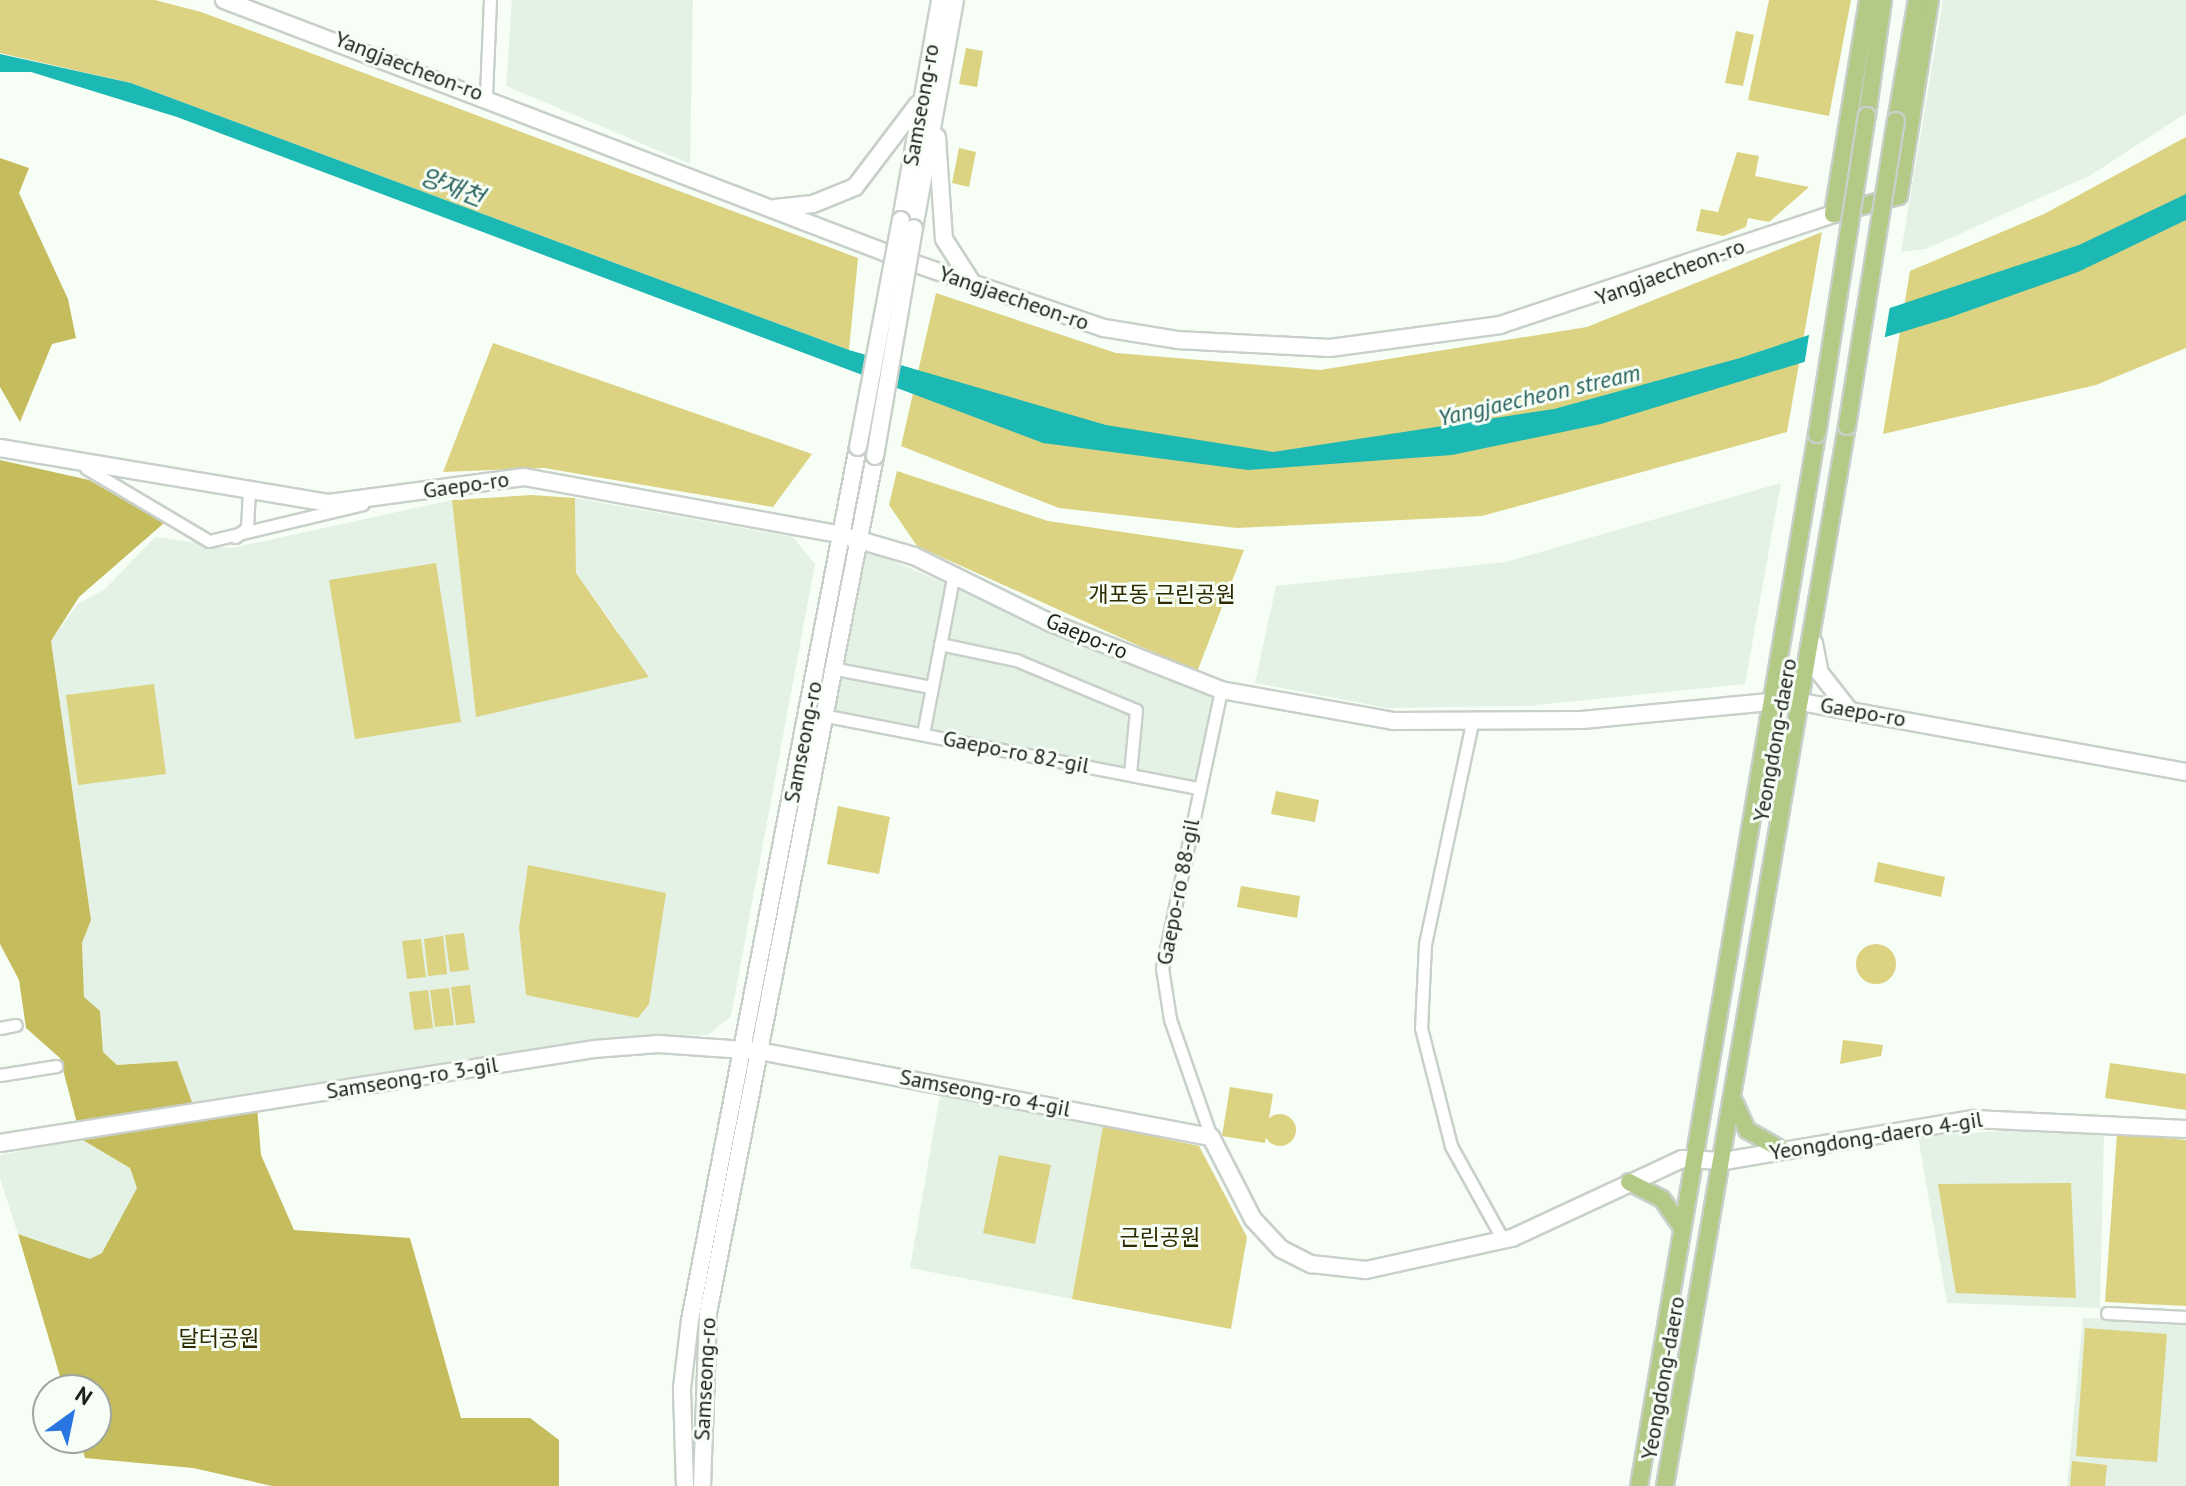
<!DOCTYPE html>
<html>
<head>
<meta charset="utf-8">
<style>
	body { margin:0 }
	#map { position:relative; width:2186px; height:1486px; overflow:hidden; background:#f6fef6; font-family:"PT Sans","Noto Sans KR",sans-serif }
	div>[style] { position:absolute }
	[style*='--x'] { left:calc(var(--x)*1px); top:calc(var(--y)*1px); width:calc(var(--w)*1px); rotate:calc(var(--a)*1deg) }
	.built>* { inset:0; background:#e4f2e5 }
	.green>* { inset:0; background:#dbd381 }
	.round { border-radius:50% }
	.forest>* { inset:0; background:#c5bc5d }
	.water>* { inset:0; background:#1cb8b4 }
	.pier>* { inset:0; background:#f6fef6 }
	.roads { filter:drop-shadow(2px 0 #c8d0c9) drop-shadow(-2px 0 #c8d0c9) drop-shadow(0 2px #c8d0c9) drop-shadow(0 -2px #c8d0c9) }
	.street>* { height:11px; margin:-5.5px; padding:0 5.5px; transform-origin:5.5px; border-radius:5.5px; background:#fff }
	.secondary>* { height:16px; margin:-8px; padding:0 8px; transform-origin:8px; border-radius:8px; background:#fff }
	.primary>* { height:16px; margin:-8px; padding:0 8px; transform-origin:8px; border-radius:8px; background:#b3ca87 }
	.bridges { filter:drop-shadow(2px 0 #c8d0c9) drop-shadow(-2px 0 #c8d0c9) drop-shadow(0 2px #c8d0c9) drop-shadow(0 -2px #c8d0c9) }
	.secondary-bridge>* { height:16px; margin:-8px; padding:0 8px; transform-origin:8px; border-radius:8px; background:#fff }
	.primary-bridge>* { height:16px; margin:-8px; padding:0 8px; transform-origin:8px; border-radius:8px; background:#b3ca87 }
	span { translate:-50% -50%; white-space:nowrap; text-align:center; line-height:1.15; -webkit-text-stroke:6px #f6fef6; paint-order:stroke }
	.street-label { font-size:22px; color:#1c1f1c }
	.park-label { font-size:22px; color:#2f2b01 }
	.water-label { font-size:24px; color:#28615e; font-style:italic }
	.north { position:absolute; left:32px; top:1374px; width:80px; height:80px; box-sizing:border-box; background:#f6fef6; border:2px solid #9fa59f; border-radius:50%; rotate:33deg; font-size:22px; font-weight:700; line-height:32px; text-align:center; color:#1c1f1c }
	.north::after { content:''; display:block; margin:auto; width:28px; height:36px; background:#2976e2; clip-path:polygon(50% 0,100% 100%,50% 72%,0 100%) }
</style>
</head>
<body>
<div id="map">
	<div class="built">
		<div style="clip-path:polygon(512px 0,693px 0,690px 164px,506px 86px)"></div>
		<div style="clip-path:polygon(1943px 0,2186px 0,2186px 113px,2091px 175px,1926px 249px,1901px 252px)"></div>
		<div style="clip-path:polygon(1781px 483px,1745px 684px,1527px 706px,1387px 708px,1255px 683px,1276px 586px,1506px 562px)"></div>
		<div style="clip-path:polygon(575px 498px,793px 537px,815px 564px,731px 1016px,708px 1035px,592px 1039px,192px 1102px,177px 1061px,117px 1065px,103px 1052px,99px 1011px,84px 997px,82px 943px,91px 920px,51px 641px,78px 604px,105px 589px,155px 537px,232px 548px,452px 500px,476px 716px,620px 634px,576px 573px)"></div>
		<div style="clip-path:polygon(862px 547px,1056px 633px,1217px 693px,1196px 786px,833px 713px)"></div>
		<div style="clip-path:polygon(940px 1095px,1103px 1126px,1072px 1299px,910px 1268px)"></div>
		<div style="clip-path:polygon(2021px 1130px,2104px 1134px,2100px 1308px,1947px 1303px,1918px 1136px)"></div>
		<div style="clip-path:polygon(81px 1139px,130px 1168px,137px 1188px,102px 1254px,90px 1259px,18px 1234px,0 1178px,0 1155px)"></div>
		<div style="clip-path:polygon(2083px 1318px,2186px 1322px,2186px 1486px,2067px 1486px)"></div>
	</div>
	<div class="green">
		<div style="clip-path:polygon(0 0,155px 0,201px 12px,858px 258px,849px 350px,131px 83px,0 53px)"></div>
		<div style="clip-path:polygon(1769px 0,1851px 0,1829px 116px,1748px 100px)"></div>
		<div style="clip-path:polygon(1736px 31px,1754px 35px,1743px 86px,1725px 83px)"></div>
		<div style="clip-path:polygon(966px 48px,983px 51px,977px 87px,959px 84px)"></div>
		<div style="clip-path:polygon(2186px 137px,2186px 348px,2096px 385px,1883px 434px,1910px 271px,2044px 214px)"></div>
		<div style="clip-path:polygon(959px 148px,976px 152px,969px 187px,952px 183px)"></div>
		<div style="clip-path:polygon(1737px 152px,1759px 156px,1755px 176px,1809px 187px,1769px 222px,1748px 218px,1746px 227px,1723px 236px,1696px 231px,1701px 209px,1718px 212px)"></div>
		<div style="clip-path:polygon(1822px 232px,1787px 432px,1482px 516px,1237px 528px,1059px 508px,901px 446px,936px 293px,1116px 353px,1320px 370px,1587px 327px)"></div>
		<div style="clip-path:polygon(493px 343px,812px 454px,773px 507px,544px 468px,443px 472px)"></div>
		<div style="clip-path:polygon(897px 471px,1048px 521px,1244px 550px,1197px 672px,917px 546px,889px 505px)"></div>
		<div style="clip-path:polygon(532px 495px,575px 498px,576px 573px,649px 677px,476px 717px,452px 500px)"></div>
		<div style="clip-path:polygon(436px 563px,461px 722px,355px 739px,329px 580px)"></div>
		<div style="clip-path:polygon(154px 684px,166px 774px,78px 785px,66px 695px)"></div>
		<div style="clip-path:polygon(1276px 791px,1319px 800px,1315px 822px,1271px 814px)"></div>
		<div style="clip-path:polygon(838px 806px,890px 817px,879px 874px,827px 864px)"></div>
		<div style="clip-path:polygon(1878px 862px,1945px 877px,1941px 897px,1874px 882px)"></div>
		<div style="clip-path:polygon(528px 865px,666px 893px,649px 1004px,638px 1018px,526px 995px,519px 928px)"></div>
		<div style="clip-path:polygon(1241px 886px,1300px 896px,1297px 918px,1237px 907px)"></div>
		<div style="clip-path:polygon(464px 933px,469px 970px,450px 972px,445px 935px)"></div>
		<div style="clip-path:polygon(443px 936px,447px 974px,428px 976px,424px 939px)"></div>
		<div style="clip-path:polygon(421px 939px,426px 977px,407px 979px,402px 941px)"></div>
		<div class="round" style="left:1856px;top:944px;width:40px;height:40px"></div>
		<div style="clip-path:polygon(470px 985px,475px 1023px,456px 1025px,451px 987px)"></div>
		<div style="clip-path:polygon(449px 988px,454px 1025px,435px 1027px,430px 990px)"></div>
		<div style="clip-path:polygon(428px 990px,433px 1028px,414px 1030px,409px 992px)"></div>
		<div style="clip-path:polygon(1843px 1040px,1883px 1045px,1881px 1056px,1840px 1064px)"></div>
		<div style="clip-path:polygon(2110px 1063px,2186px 1074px,2186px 1110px,2105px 1098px)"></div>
		<div style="clip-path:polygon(1230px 1087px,1273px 1094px,1265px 1143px,1222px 1136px)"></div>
		<div class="round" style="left:1264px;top:1114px;width:32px;height:32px"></div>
		<div style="clip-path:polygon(1103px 1126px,1199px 1146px,1247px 1237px,1231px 1329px,1072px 1299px)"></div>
		<div style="clip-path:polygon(2117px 1134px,2186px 1140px,2186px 1306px,2105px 1302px)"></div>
		<div style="clip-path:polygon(999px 1155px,1051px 1165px,1035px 1244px,983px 1233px)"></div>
		<div style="clip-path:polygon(2071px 1183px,2076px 1298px,1956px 1293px,1938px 1184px)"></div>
		<div style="clip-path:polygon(2085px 1328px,2167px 1334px,2157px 1462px,2076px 1456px)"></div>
		<div style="clip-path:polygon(2072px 1461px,2107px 1465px,2105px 1486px,2070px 1486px)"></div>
	</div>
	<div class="forest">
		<div style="clip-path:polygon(0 158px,29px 168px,19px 193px,68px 299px,76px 338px,52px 344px,20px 422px,0 387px)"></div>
		<div style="clip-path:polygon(0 460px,89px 480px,164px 523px,79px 597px,51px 641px,91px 920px,82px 943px,84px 997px,100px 1011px,103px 1052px,117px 1065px,177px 1061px,192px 1102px,257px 1107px,261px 1155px,294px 1230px,410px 1238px,461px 1418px,530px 1418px,559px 1440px,559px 1486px,272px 1486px,193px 1468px,85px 1458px,79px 1438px,96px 1438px,96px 1390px,64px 1390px,18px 1234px,90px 1259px,102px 1253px,137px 1188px,130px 1168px,81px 1139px,60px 1058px,26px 1028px,19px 980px,0 944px)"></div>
	</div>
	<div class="water">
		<div style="clip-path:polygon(0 54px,131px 83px,849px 350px,1106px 425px,1273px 452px,1554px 409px,1740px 358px,2079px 245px,2186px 194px,2186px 220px,2078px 272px,1951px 317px,1601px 424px,1452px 455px,1248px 470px,1043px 443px,177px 117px,31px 72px,0 72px)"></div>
	</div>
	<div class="pier">
		<div style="clip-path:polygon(1891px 300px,1884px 342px,1804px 366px,1810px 329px)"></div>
	</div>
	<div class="roads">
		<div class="street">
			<div style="--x:486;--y:95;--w:95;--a:-87.6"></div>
			<div style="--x:86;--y:468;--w:143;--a:30.7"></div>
			<div style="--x:209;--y:541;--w:158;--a:-13.5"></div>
			<div style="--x:235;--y:537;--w:15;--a:-37"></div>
			<div style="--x:247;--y:528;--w:37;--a:-87"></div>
			<div style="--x:940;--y:644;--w:78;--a:11.9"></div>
			<div style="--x:1016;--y:660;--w:130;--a:22.6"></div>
			<div style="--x:1136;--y:710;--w:64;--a:95.4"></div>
			<div style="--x:836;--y:669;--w:97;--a:10.7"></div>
			<div style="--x:827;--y:716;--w:378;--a:11"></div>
			<div style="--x:1472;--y:723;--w:226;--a:102"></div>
			<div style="--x:1425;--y:944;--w:84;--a:92.7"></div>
			<div style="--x:1421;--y:1028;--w:122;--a:75.7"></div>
			<div style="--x:1451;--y:1146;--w:107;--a:61"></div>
			<div style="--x:923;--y:734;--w:164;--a:-79.1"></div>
			<div style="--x:0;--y:1028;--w:16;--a:-11"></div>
			<div style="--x:0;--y:1075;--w:57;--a:-9.1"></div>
			<div style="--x:1211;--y:1137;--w:125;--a:-109.2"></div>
			<div style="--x:1170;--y:1019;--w:52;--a:-98.9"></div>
			<div style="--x:1162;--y:968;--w:284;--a:-78"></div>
			<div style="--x:2107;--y:1313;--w:79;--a:2.9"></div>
		</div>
		<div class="secondary">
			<div style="--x:224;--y:0;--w:734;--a:20.9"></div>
			<div style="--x:910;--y:262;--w:205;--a:18.8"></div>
			<div style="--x:1104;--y:328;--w:74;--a:9.3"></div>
			<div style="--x:1177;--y:340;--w:153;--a:3"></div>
			<div style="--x:1330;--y:348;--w:172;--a:-7.7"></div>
			<div style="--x:1500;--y:325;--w:351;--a:-18.4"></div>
			<div style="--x:937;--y:137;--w:102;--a:86.1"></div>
			<div style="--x:944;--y:239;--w:50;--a:57.3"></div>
			<div style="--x:775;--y:208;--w:38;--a:-6"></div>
			<div style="--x:813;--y:204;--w:45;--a:-22"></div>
			<div style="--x:855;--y:187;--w:104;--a:-52.8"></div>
			<div style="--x:901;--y:220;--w:223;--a:-79.9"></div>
			<div style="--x:914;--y:228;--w:232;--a:-79.8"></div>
			<div style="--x:0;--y:448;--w:334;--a:9.5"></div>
			<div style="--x:329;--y:503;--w:197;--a:-7.6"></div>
			<div style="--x:524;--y:477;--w:323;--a:10.3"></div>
			<div style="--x:842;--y:535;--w:75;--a:16.3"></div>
			<div style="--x:914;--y:556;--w:153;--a:26.1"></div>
			<div style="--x:1051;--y:623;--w:183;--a:21.5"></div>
			<div style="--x:1221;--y:690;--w:176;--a:10.2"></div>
			<div style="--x:1394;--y:721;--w:188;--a:-0.3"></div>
			<div style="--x:1582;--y:720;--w:209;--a:-5.5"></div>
			<div style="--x:1790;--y:700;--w:402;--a:10.3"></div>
			<div style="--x:1814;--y:643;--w:31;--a:79"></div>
			<div style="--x:1820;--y:673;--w:47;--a:51.9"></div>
			<div style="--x:0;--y:1143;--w:601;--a:-8.99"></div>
			<div style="--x:594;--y:1049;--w:65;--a:-4.4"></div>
			<div style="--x:659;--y:1044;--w:100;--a:4"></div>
			<div style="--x:759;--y:1051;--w:460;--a:10.8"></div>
			<div style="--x:1211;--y:1137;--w:92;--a:62.9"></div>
			<div style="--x:1253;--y:1219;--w:41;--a:47"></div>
			<div style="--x:1281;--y:1249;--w:34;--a:27"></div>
			<div style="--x:1311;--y:1264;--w:55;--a:6.2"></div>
			<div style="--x:1366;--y:1270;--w:149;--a:-12.4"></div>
			<div style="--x:1512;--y:1238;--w:187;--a:-24.9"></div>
			<div style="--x:1682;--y:1159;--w:42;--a:2.7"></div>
			<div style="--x:1724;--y:1161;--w:253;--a:-9.6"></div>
			<div style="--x:1973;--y:1119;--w:213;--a:2.7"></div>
			<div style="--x:685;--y:1486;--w:98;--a:-91.8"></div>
			<div style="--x:682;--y:1388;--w:68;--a:-83.3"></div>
			<div style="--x:690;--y:1320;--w:889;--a:-79.11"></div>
			<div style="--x:702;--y:1486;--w:173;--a:-88"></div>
			<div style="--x:708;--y:1313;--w:873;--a:-78.97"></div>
		</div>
		<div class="primary">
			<div style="--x:1868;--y:0;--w:217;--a:99.3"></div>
			<div style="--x:1833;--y:214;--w:68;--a:-15.3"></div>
			<div style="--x:1899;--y:196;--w:198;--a:-81"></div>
			<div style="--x:1867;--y:116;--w:117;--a:-82.1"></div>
			<div style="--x:1896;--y:121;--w:123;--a:-80.2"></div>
			<div style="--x:1735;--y:1103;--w:30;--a:66"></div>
			<div style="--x:1747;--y:1130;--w:40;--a:29.7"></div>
			<div style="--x:1629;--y:1182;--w:37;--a:27"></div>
			<div style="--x:1662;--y:1199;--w:35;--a:55"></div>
			<div style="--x:1639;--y:1486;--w:1067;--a:-80.4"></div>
			<div style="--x:1665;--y:1486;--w:1076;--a:-80.26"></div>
		</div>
	</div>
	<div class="bridges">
		<div class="secondary-bridge">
			<div style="--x:858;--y:447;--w:231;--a:-79.3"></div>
			<div style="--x:875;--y:456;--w:231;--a:-80.3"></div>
		</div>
		<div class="primary-bridge">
			<div style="--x:1847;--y:426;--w:309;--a:-80.9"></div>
			<div style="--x:1817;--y:434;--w:322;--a:-81.1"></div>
		</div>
	</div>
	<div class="street-label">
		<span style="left:409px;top:66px;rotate:21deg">Yangjaecheon-ro</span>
		<span style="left:921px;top:105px;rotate:-80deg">Samseong-ro</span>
		<span style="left:1670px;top:272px;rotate:-20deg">Yangjaecheon-ro</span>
		<span style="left:1014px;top:298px;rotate:19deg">Yangjaecheon-ro</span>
		<span style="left:466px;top:485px;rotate:-8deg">Gaepo-ro</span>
		<span style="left:1087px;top:636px;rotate:23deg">Gaepo-ro</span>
		<span style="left:1863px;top:712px;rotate:10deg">Gaepo-ro</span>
		<span style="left:1775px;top:740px;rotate:-80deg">Yeongdong-daero</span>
		<span style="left:803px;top:742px;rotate:-79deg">Samseong-ro</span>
		<span style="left:1016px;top:752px;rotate:11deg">Gaepo-ro 82-gil</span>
		<span style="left:1178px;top:892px;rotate:-79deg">Gaepo-ro 88-gil</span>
		<span style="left:412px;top:1078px;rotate:-9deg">Samseong-ro 3-gil</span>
		<span style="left:985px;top:1093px;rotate:11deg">Samseong-ro 4-gil</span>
		<span style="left:1876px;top:1136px;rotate:-9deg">Yeongdong-daero 4-gil</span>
		<span style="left:1663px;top:1378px;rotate:-80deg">Yeongdong-daero</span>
		<span style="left:705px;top:1379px;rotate:-87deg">Samseong-ro</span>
	</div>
	<div class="park-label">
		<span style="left:1162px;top:595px">개포동 근린공원</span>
		<span style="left:1160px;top:1238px">근린공원</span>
		<span style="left:219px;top:1339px">달터공원</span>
	</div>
	<div class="water-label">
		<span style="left:452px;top:187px;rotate:21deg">양재천</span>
		<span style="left:1539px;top:395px;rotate:-13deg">Yangjaecheon stream</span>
	</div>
	<div class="north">N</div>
</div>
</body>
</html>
